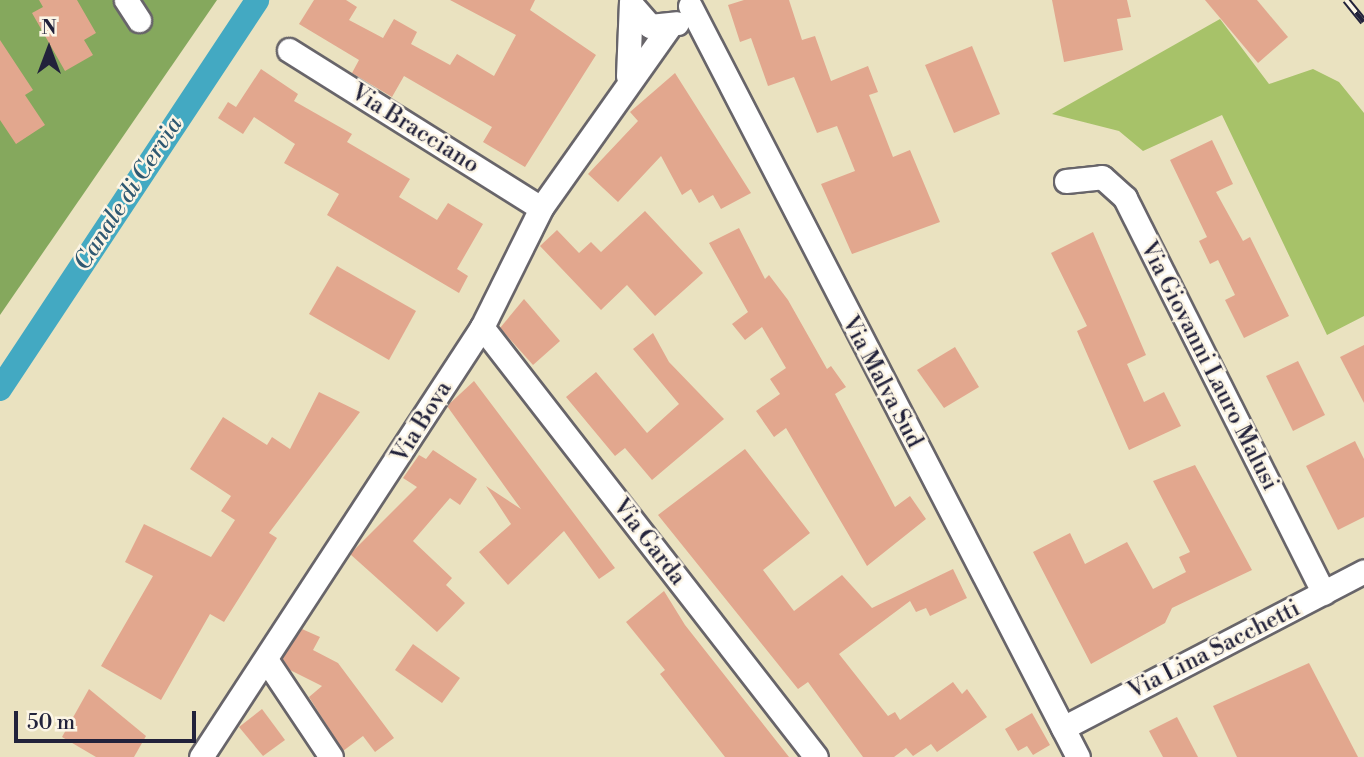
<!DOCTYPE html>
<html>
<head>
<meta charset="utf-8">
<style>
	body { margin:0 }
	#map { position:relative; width:1364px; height:757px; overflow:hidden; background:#eae2c0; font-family:"Libre Bodoni",serif }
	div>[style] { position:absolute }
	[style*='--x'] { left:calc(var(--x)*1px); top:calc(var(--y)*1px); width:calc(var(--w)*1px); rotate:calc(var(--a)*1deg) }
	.green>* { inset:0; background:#a7c269 }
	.forest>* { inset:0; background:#85a85d }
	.canal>* { height:24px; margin:-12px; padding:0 12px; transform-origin:12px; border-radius:12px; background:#43a9c2 }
	.building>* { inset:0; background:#e2a78e }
	.roads { filter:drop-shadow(2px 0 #68656a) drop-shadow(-2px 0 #68656a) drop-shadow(0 2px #68656a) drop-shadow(0 -2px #68656a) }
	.minor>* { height:23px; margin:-11.5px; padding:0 11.5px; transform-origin:11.5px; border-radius:11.5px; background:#fff }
	.rail>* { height:8px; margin-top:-4px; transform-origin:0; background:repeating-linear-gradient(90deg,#fcf5e5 0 16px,#22223b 0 32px); box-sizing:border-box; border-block:2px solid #22223b }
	span { translate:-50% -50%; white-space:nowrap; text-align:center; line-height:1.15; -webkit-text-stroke:5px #fcf5e5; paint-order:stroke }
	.street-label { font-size:23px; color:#22223b }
	.water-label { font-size:24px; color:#2f5871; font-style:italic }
	.north { position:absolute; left:14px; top:14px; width:70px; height:70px; -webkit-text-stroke:5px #fcf5e5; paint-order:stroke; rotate:0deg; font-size:19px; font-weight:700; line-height:28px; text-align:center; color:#22223b }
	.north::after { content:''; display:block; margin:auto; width:24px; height:32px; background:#22223b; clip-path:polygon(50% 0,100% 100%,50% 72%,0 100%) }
	.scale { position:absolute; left:14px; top:711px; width:182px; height:32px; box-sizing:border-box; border:4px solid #22223b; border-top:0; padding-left:9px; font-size:21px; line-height:24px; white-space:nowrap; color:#22223b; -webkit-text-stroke:5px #fcf5e5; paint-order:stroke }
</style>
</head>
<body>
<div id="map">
	<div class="green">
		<div style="clip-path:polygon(1220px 19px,1269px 84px,1313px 69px,1339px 82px,1364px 113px,1364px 316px,1327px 335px,1222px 115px,1143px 151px,1119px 131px,1052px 114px)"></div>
	</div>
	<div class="forest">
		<div style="clip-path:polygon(0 0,217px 0,0 315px)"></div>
	</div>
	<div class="canal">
		<div style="--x:0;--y:389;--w:466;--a:-56.5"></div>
	</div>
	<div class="building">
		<div style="clip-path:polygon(39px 0,77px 0,96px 33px,84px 40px,93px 55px,65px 71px,32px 13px,43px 7px)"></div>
		<div style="clip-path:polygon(314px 0,346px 0,357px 7px,349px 20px,383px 38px,394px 19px,417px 32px,411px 44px,450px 65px,457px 54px,494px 76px,516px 35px,450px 0,535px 0,530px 10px,596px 55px,525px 167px,483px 142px,492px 127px,404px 76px,392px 97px,352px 73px,359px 60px,299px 24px)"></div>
		<div style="clip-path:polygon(744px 0,789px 0,802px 40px,815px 36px,831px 81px,868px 66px,878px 92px,869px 95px,893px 157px,910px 150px,940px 222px,852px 254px,821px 184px,855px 171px,837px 126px,817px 133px,794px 77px,768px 86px,751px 38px,740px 42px,728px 5px)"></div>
		<div style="clip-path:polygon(1052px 0,1127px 0,1131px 17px,1117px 19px,1123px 50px,1064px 62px)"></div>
		<div style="clip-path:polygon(1205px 0,1257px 0,1288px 37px,1258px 63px)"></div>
		<div style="clip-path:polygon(0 40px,33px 90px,25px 95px,45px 125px,16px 144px,0 120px)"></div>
		<div style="clip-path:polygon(972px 46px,1000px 114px,954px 133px,925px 65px)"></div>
		<div style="clip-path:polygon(261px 69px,298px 94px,294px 101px,352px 134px,347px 142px,410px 179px,399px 197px,437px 220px,448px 203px,483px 224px,457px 269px,468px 276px,459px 293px,327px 215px,339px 194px,284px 163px,295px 144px,254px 117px,243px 134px,218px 118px,228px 102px,236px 107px)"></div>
		<div style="clip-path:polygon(675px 73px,751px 193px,721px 209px,713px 195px,699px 203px,691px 189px,682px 195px,661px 156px,618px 202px,588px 174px,638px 121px,630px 112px)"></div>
		<div style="clip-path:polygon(1212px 140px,1233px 184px,1216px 192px,1243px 241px,1250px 237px,1289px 316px,1244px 338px,1225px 300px,1235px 295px,1218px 260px,1210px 264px,1199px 241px,1207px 237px,1170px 160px)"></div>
		<div style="clip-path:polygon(645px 211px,703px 273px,655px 316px,627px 285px,601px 310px,540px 246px,557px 230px,579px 253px,591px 242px,601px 252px)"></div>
		<div style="clip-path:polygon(739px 228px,765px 279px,769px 275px,788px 300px,827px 369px,831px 366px,846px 387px,835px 394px,895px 507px,910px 496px,926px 519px,867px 566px,786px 428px,774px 437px,756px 411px,780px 394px,770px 379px,786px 368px,762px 327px,745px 340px,732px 324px,748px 312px,709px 243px)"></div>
		<div style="clip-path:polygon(1093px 232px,1146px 355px,1127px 364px,1144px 402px,1164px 392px,1181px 426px,1129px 450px,1077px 331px,1087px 326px,1051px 253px)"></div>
		<div style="clip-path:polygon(337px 266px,416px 311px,389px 360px,309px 314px)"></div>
		<div style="clip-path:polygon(524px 299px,560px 341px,533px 365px,500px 328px)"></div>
		<div style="clip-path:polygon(653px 333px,669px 362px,724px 419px,652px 480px,625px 448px,615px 456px,566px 397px,596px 372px,647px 433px,679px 404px,633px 349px)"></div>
		<div style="clip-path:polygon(1364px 345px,1364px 403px,1340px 357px)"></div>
		<div style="clip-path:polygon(955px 347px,979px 387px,944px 408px,917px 370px)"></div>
		<div style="clip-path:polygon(1298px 361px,1325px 415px,1293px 431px,1266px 376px)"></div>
		<div style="clip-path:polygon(474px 381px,615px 568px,599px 579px,564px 531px,508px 585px,479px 552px,511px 524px,486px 486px,521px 509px,447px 406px)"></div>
		<div style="clip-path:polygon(319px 392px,360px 412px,269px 533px,277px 538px,224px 622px,210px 614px,161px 700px,101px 666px,153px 576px,125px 562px,144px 524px,211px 557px,235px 520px,221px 511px,231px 496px,190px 469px,223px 417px,267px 445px,272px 437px,290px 449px)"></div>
		<div style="clip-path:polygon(1355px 441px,1364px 459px,1364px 517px,1338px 530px,1306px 466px)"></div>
		<div style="clip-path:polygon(745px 449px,810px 533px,763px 570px,794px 611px,842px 575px,872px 608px,953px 569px,967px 598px,930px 616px,926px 608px,916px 612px,910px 601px,839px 654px,888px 716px,895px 712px,900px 720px,953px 682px,962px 694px,967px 689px,987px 717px,937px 752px,931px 744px,913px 756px,906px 748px,894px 757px,863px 757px,808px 682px,798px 689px,658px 515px)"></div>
		<div style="clip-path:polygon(433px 450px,477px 479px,460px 505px,450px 498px,413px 541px,452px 578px,446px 585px,465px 603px,437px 632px,350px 554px,417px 487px,403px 478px,419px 455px,426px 459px)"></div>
		<div style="clip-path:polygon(1195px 465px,1252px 570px,1172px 608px,1165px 623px,1091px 664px,1033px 552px,1070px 533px,1085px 564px,1127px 542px,1153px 589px,1186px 572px,1179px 557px,1190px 552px,1153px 481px)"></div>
		<div style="clip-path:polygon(664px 591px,685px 625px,789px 757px,725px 757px,660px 674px,665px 670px,626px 622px)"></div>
		<div style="clip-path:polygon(302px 629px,320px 637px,313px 650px,338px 663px,394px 738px,375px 752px,363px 736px,343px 751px,309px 697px,322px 686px,290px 670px,282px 658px)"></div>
		<div style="clip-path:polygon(413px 644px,460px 678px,442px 703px,395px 670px)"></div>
		<div style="clip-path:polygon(1309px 663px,1358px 757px,1237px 757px,1213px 706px)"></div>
		<div style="clip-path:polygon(89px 689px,146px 736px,134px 757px,96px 757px,62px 737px)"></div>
		<div style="clip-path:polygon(262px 709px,285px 740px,263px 756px,239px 727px)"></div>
		<div style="clip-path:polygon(1032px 713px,1050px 745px,1033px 755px,1027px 746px,1018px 751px,1005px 729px)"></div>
		<div style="clip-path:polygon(1177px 717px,1198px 757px,1163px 757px,1149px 731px)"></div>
	</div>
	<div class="roads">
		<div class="minor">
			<div style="--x:126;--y:0;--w:24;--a:57"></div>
			<div style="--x:631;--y:4;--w:29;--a:49"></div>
			<div style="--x:650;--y:26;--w:27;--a:-6"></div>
			<div style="--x:690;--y:6;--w:845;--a:62.68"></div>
			<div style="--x:289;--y:50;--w:297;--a:32.1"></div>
			<div style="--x:628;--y:76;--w:74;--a:-87.7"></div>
			<div style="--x:1066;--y:181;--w:36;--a:-6"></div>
			<div style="--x:1102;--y:177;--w:31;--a:42"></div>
			<div style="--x:1125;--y:198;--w:442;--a:63.3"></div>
			<div style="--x:482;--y:327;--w:544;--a:52.16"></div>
			<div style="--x:267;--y:661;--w:115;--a:56.3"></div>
			<div style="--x:1063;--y:728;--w:339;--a:-27.5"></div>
			<div style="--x:201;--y:757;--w:514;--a:-56.84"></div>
			<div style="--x:482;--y:327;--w:133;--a:-63.6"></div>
			<div style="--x:541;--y:208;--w:222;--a:-54.7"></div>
		</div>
	</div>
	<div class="rail">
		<div style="--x:1346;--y:0;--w:28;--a:51"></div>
	</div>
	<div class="street-label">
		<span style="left:415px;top:129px;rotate:32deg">Via Bracciano</span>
		<span style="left:1209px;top:366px;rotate:63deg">Via Giovanni Lauro Malusi</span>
		<span style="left:882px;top:382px;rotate:62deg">Via Malva Sud</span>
		<span style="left:422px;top:422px;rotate:-58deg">Via Bova</span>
		<span style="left:649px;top:542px;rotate:52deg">Via Garda</span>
		<span style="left:1214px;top:650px;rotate:-27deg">Via Lina Sacchetti</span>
	</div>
	<div class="water-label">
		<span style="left:129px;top:194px;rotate:-57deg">Canale di Cervia</span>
	</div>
	<div class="north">N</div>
	<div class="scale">50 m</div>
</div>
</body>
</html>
